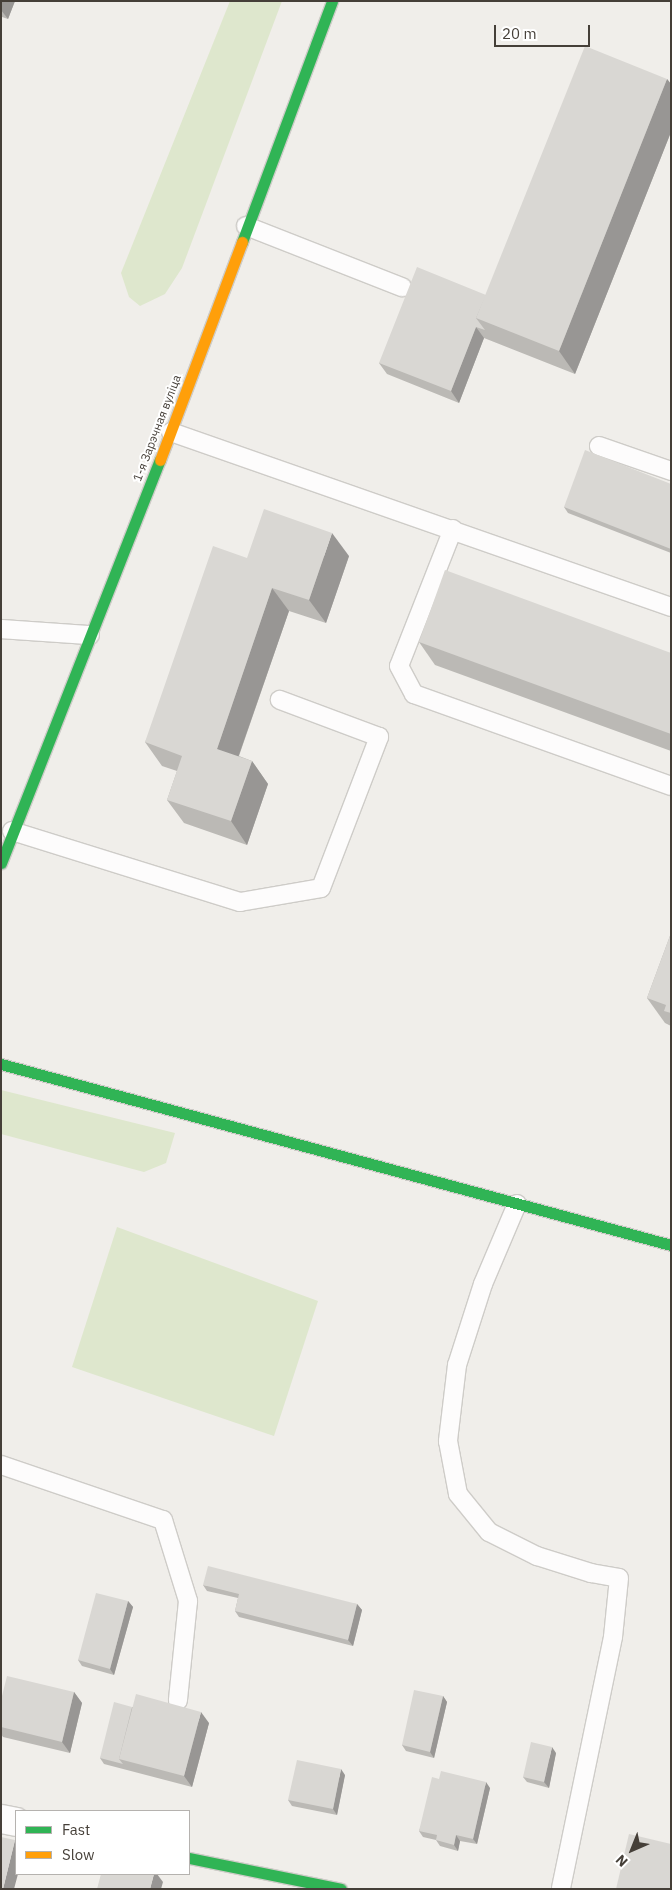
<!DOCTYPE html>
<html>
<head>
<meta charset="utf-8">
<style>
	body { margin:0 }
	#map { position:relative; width:672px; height:1890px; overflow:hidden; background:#f0eeea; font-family:"IBM Plex Sans",sans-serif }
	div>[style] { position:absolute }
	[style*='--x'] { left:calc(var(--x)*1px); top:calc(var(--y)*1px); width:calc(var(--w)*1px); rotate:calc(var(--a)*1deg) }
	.green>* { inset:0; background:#dee7cd }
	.roads { filter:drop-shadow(1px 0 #ceccc8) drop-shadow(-1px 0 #ceccc8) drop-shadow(0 1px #ceccc8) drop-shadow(0 -1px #ceccc8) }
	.lane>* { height:18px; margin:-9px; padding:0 9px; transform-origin:9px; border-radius:9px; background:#fdfcfc }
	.street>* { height:28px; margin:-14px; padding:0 14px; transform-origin:14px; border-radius:14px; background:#fdfcfc }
	.fast>* { height:11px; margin:-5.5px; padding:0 5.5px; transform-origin:5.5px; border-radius:5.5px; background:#30b455 }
	.slow>* { height:11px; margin:-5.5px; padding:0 5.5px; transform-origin:5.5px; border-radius:5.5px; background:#ff9f0a }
	.wall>* { inset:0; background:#bbb9b5 }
	.shaded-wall>* { inset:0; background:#989694 }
	.building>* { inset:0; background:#d9d7d3 }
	span { translate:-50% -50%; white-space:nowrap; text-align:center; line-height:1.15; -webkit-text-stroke:4px #fff; paint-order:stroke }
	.street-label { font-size:12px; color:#453f38 }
	.frame { position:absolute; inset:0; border:2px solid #453f38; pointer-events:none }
	.legend { position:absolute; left:15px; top:1810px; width:175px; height:65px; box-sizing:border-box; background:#fff; border:1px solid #b5b2af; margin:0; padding:6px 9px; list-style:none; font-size:15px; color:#453f38 }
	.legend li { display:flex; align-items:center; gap:10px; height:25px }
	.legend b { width:25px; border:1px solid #b5b2af }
	.north { position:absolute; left:607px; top:1825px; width:50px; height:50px; -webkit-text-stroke:4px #fff; paint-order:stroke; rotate:224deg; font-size:14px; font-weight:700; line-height:20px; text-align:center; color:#453f38 }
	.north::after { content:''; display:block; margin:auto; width:18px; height:22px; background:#453f38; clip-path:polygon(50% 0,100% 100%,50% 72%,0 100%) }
	.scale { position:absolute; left:494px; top:25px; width:96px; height:22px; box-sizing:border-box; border:2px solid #453f38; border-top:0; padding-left:6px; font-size:15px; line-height:18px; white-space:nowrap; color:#453f38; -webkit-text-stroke:4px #fff; paint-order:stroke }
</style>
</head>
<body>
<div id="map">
	<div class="green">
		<div style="clip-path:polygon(230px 1px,282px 1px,182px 268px,165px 294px,140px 306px,129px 297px,121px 273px)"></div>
		<div style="clip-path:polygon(1px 1090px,175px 1133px,166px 1163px,144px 1172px,1px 1134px)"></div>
		<div style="clip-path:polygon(117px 1227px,318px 1301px,274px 1436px,72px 1367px)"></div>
	</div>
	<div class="roads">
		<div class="lane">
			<div style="--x:246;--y:226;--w:168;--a:21.4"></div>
			<div style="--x:171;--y:432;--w:530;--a:19.29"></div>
			<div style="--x:599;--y:446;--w:76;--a:19.1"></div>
			<div style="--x:453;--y:529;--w:147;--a:111.5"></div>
			<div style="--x:399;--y:666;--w:32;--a:62"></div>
			<div style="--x:414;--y:694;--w:273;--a:19.7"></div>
			<div style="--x:1;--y:629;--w:89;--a:3.9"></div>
			<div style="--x:12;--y:831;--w:239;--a:17.3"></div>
			<div style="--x:240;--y:902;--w:82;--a:-9.8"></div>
			<div style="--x:321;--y:888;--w:162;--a:-69"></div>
			<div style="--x:379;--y:737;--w:106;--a:-159.5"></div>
			<div style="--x:517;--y:1204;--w:87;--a:113"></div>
			<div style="--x:483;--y:1284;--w:85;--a:107.8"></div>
			<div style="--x:457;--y:1365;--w:77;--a:96.8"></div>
			<div style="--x:448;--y:1441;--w:54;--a:79.3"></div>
			<div style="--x:458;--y:1494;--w:49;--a:50.8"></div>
			<div style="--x:489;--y:1532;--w:54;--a:26.6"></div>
			<div style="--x:537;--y:1556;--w:57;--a:17.5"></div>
			<div style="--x:591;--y:1573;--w:28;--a:10"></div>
			<div style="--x:619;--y:1578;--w:59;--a:95.8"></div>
			<div style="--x:613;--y:1637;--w:257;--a:101.7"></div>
			<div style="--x:1;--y:1465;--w:171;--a:18.8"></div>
			<div style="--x:163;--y:1520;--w:85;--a:72.8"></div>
			<div style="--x:188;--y:1601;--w:100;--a:95.8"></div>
		</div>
		<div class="street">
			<div style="--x:1;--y:1819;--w:15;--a:11"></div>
		</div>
		<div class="fast">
			<div style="--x:242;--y:242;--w:257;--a:-69.5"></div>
			<div style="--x:1;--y:863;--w:433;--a:-68.5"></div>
			<div style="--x:1;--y:1064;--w:694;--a:15.12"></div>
			<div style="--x:189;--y:1858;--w:155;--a:11.5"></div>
		</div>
		<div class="slow">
			<div style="--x:160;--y:460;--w:233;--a:-69.4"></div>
		</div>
	</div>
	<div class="wall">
		<div style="clip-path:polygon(1px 1px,15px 1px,8px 19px,2px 17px,1px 18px)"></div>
		<div style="clip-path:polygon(667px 79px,671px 84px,671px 132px,575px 374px,484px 338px,459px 403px,387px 374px,379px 363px,486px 295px)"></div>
		<div style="clip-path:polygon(671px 484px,671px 553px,568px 513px,564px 507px)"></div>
		<div style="clip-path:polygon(349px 556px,326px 623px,289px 611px,239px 756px,252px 761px,268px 784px,247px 845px,184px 823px,167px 800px,177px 771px,162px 766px,145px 742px,247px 558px)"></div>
		<div style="clip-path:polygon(419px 642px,671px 653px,671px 751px,435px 665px)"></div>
		<div style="clip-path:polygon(671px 933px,671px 1026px,665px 1023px,647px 998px)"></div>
		<div style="clip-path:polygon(203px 1585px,357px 1604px,362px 1610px,353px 1646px,239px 1617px,235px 1611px,238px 1598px,207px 1591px)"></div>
		<div style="clip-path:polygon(128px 1601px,133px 1607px,114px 1675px,82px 1666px,78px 1660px)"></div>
		<div style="clip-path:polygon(74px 1692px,82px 1703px,70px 1753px,3px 1737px,1px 1734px,1px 1700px)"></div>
		<div style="clip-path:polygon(443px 1696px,447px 1702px,434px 1758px,406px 1751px,402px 1745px)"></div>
		<div style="clip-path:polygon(132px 1707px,209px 1723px,192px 1787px,104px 1764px,100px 1758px)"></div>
		<div style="clip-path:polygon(556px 1753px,549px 1788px,527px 1782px,523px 1777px)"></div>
		<div style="clip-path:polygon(345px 1775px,337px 1815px,292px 1806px,288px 1800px)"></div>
		<div style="clip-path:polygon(439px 1779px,490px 1788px,477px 1844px,460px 1841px,458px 1851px,440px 1846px,436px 1840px,423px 1837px,419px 1831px)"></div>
	</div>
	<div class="shaded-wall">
		<div style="clip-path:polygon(1px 1px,15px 1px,8px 19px,1px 10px)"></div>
		<div style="clip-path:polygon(667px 79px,671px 84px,671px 132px,575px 374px,559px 351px)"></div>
		<div style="clip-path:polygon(476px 327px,484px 338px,459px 403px,451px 391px)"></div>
		<div style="clip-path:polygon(332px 533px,349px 556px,326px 623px,309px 600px)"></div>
		<div style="clip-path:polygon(272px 588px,289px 611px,233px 772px,217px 749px)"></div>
		<div style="clip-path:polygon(252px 761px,268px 784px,247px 845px,231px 821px)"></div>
		<div style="clip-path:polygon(128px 1601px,133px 1607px,114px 1675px,110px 1669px)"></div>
		<div style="clip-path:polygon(357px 1604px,362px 1610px,353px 1646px,348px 1640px)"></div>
		<div style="clip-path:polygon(74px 1692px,82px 1703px,70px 1753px,62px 1742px)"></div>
		<div style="clip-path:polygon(443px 1696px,447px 1702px,434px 1758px,430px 1752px)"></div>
		<div style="clip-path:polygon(201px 1712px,209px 1723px,192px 1787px,184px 1776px)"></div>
		<div style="clip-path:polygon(552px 1747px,556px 1753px,549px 1788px,544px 1782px)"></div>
		<div style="clip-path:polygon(341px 1769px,345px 1775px,337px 1815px,333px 1809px)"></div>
		<div style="clip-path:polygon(486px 1782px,490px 1788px,477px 1844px,473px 1839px)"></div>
		<div style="clip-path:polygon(456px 1835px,460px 1841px,458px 1851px,454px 1845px)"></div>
		<div style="clip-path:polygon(15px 1840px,16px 1842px,16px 1874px,18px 1874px,14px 1889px,3px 1889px)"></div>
		<div style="clip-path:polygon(154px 1874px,157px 1874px,163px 1882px,161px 1889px,150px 1889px)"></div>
	</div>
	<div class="building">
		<div style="clip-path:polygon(585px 46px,667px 79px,559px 351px,476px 318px)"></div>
		<div style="clip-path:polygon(417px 267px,486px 295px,476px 318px,485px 330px,476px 327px,451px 391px,379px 363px)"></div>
		<div style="clip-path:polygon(585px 450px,671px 484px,671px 549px,564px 507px)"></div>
		<div style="clip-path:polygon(264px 509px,332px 533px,309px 600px,272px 588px,217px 749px,252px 761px,231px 821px,167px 800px,182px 756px,145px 742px,213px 546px,247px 558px)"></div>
		<div style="clip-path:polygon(445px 570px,671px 653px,671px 734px,419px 642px)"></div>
		<div style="clip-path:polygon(671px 933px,671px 1013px,664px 1011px,666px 1005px,647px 998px)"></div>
		<div style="clip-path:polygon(208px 1566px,357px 1604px,348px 1640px,235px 1611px,239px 1594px,203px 1585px)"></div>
		<div style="clip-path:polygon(96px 1593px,128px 1601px,110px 1669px,78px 1660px)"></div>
		<div style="clip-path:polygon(7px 1676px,74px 1692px,62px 1742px,1px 1727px,1px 1700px)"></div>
		<div style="clip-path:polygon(414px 1690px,443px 1696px,430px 1752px,402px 1745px)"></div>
		<div style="clip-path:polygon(136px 1694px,201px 1712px,184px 1776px,119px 1759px)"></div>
		<div style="clip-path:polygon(114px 1702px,132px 1707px,119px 1759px,123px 1764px,100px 1758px)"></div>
		<div style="clip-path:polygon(531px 1742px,552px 1747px,544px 1782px,523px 1777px)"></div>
		<div style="clip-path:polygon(297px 1760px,341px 1769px,333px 1809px,288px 1800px)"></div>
		<div style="clip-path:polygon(441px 1771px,486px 1782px,473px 1839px,456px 1835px,454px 1845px,436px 1840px,437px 1835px,419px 1831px,432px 1777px,439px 1779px)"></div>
		<div style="clip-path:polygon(629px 1834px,671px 1844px,671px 1889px,616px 1889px)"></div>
		<div style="clip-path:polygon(1px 1837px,15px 1840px,3px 1889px,1px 1889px)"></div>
		<div style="clip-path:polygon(101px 1874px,154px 1874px,150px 1889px,97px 1889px)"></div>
	</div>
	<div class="street-label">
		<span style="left:157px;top:428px;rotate:-69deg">1-я Зарэчная вуліца</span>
	</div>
	<div class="frame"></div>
	<ul class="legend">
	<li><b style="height:6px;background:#30b455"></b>Fast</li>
	<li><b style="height:6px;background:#ff9f0a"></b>Slow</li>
	</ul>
	<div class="north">N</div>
	<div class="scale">20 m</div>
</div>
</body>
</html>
